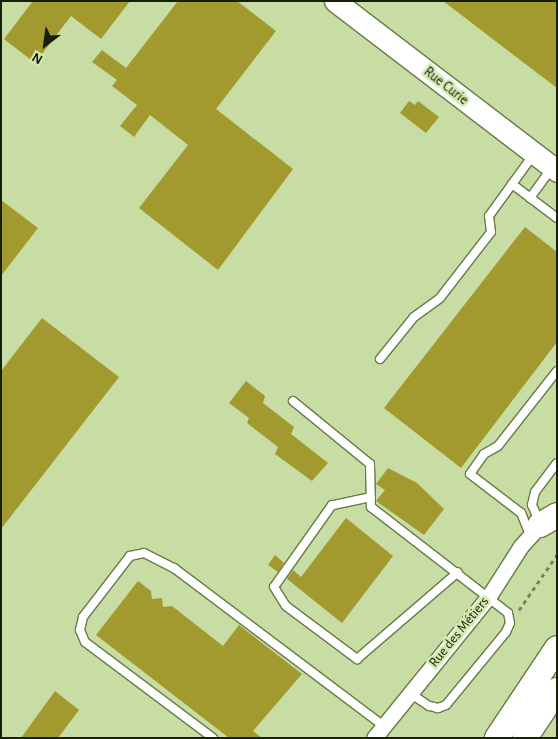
<!DOCTYPE html>
<html>
<head>
<meta charset="utf-8">
<style>
	body { margin:0 }
	#map { position:relative; width:558px; height:739px; overflow:hidden; background:#c7dda3; font-family:"Alegreya Sans",sans-serif }
	div>[style] { position:absolute }
	[style*='--x'] { left:calc(var(--x)*1px); top:calc(var(--y)*1px); width:calc(var(--w)*1px); rotate:calc(var(--a)*1deg) }
	.building>* { inset:0; background:#a29a2f }
	.path>* { height:3px; margin-top:-1.5px; transform-origin:0; background:repeating-linear-gradient(90deg,#73835a 0 4px,transparent 0 8px) }
	.roads { filter:drop-shadow(1px 0 #687b46) drop-shadow(-1px 0 #687b46) drop-shadow(0 1px #687b46) drop-shadow(0 -1px #687b46) }
	.service>* { height:8px; margin:-4px; padding:0 4px; transform-origin:4px; border-radius:4px; background:#fff }
	.minor>* { height:15px; margin:-7.5px; padding:0 7.5px; transform-origin:7.5px; border-radius:7.5px; background:#fff }
	.secondary>* { height:21px; margin:-10.5px; padding:0 10.5px; transform-origin:10.5px; border-radius:10.5px; background:#fff }
	.primary>* { height:24px; margin:-12px; padding:0 12px; transform-origin:12px; border-radius:12px; background:#fff }
	span { translate:-50% -50%; white-space:nowrap; text-align:center; line-height:1.15; -webkit-text-stroke:5px #d4eab0; paint-order:stroke }
	.street-label { font-size:14px; color:#171f09 }
	.frame { position:absolute; inset:0; border:2px solid #171f09; pointer-events:none }
	.north { position:absolute; left:20px; top:20px; width:50px; height:50px; -webkit-text-stroke:4px #d4eab0; paint-order:stroke; rotate:210deg; font-size:14px; font-weight:700; line-height:20px; text-align:center; color:#171f09 }
	.north::after { content:''; display:block; margin:auto; width:18px; height:22px; background:#171f09; clip-path:polygon(50% 0,100% 100%,50% 72%,0 100%) }
</style>
</head>
<body>
<div id="map">
	<div class="building">
		<div style="clip-path:polygon(33px 1px,130px 1px,101px 39px,71px 16px,35px 63px,4px 39px)"></div>
		<div style="clip-path:polygon(178px 1px,237px 1px,276px 31px,216px 109px,293px 169px,218px 270px,139px 208px,188px 145px,150px 115px,134px 137px,120px 126px,137px 105px,112px 86px,117px 80px,92px 62px,102px 50px,126px 68px)"></div>
		<div style="clip-path:polygon(443px 1px,557px 1px,557px 88px,494px 40px)"></div>
		<div style="clip-path:polygon(409px 101px,415px 105px,418px 101px,439px 117px,426px 133px,400px 113px)"></div>
		<div style="clip-path:polygon(1px 200px,38px 228px,1px 276px)"></div>
		<div style="clip-path:polygon(525px 227px,557px 252px,557px 342px,461px 468px,384px 408px)"></div>
		<div style="clip-path:polygon(42px 318px,119px 377px,1px 529px,1px 371px)"></div>
		<div style="clip-path:polygon(246px 381px,265px 396px,263px 403px,294px 427px,291px 434px,328px 463px,312px 481px,275px 454px,278px 447px,247px 423px,249px 418px,229px 403px)"></div>
		<div style="clip-path:polygon(388px 468px,417px 483px,444px 509px,424px 535px,376px 501px,385px 490px,376px 484px)"></div>
		<div style="clip-path:polygon(346px 518px,393px 556px,342px 623px,287px 579px,293px 570px,301px 577px)"></div>
		<div style="clip-path:polygon(275px 555px,284px 563px,278px 572px,268px 565px)"></div>
		<div style="clip-path:polygon(138px 581px,151px 591px,152px 599px,162px 598px,163px 607px,172px 606px,223px 646px,239px 625px,302px 674px,253px 731px,262px 738px,229px 738px,96px 635px)"></div>
		<div style="clip-path:polygon(55px 691px,79px 710px,58px 738px,21px 738px)"></div>
	</div>
	<div class="path">
		<div style="--x:519;--y:610;--w:67;--a:-55.4"></div>
	</div>
	<div class="roads">
		<div class="service">
			<div style="--x:534;--y:154;--w:37;--a:126"></div>
			<div style="--x:512;--y:184;--w:56;--a:37.1"></div>
			<div style="--x:530;--y:198;--w:36;--a:-54"></div>
			<div style="--x:380;--y:359;--w:54;--a:-51"></div>
			<div style="--x:414;--y:317;--w:32;--a:-36"></div>
			<div style="--x:440;--y:298;--w:83;--a:-52.3"></div>
			<div style="--x:491;--y:232;--w:16;--a:-97"></div>
			<div style="--x:489;--y:216;--w:39;--a:-54"></div>
			<div style="--x:293;--y:401;--w:99;--a:39.3"></div>
			<div style="--x:370;--y:464;--w:43;--a:88.7"></div>
			<div style="--x:371;--y:507;--w:173;--a:37.7"></div>
			<div style="--x:508;--y:613;--w:10;--a:79"></div>
			<div style="--x:510;--y:623;--w:10;--a:114"></div>
			<div style="--x:506;--y:632;--w:94;--a:129.4"></div>
			<div style="--x:446;--y:705;--w:9;--a:159"></div>
			<div style="--x:438;--y:708;--w:9;--a:-167"></div>
			<div style="--x:429;--y:706;--w:23;--a:-146"></div>
			<div style="--x:371;--y:497;--w:40;--a:168"></div>
			<div style="--x:332;--y:505;--w:100;--a:125.3"></div>
			<div style="--x:274;--y:587;--w:22;--a:58"></div>
			<div style="--x:286;--y:606;--w:89;--a:36.7"></div>
			<div style="--x:357;--y:659;--w:133;--a:-40.7"></div>
			<div style="--x:540;--y:523;--w:20;--a:-114"></div>
			<div style="--x:532;--y:505;--w:13;--a:-77"></div>
			<div style="--x:535;--y:492;--w:36;--a:-53"></div>
			<div style="--x:530;--y:535;--w:24;--a:-112"></div>
			<div style="--x:521;--y:513;--w:64;--a:-142.6"></div>
			<div style="--x:470;--y:474;--w:24;--a:-55"></div>
			<div style="--x:484;--y:454;--w:16;--a:-30"></div>
			<div style="--x:498;--y:446;--w:95;--a:-51.8"></div>
			<div style="--x:213;--y:738;--w:160;--a:-143.1"></div>
			<div style="--x:85;--y:642;--w:13;--a:-113"></div>
			<div style="--x:80;--y:630;--w:13;--a:-77"></div>
			<div style="--x:83;--y:617;--w:77;--a:-52.4"></div>
			<div style="--x:130;--y:556;--w:14;--a:-12"></div>
			<div style="--x:144;--y:553;--w:34;--a:27"></div>
			<div style="--x:174;--y:568;--w:263;--a:37"></div>
		</div>
		<div class="minor">
			<div style="--x:374;--y:738;--w:183;--a:-51"></div>
			<div style="--x:489;--y:596;--w:59;--a:-57.4"></div>
			<div style="--x:521;--y:546;--w:28;--a:-48"></div>
		</div>
		<div class="secondary">
			<div style="--x:335;--y:1;--w:280;--a:37.4"></div>
		</div>
		<div class="primary">
			<div style="--x:540;--y:525;--w:20;--a:-30"></div>
			<div style="--x:497;--y:738;--w:108;--a:-56.3"></div>
			<div style="--x:525;--y:738;--w:58;--a:-56.3"></div>
		</div>
	</div>
	<div class="street-label">
		<span style="left:446px;top:86px;rotate:38deg">Rue Curie</span>
		<span style="left:459px;top:632px;rotate:-51deg">Rue des Métiers</span>
	</div>
	<div class="frame"></div>
	<div class="north">N</div>
</div>
</body>
</html>
